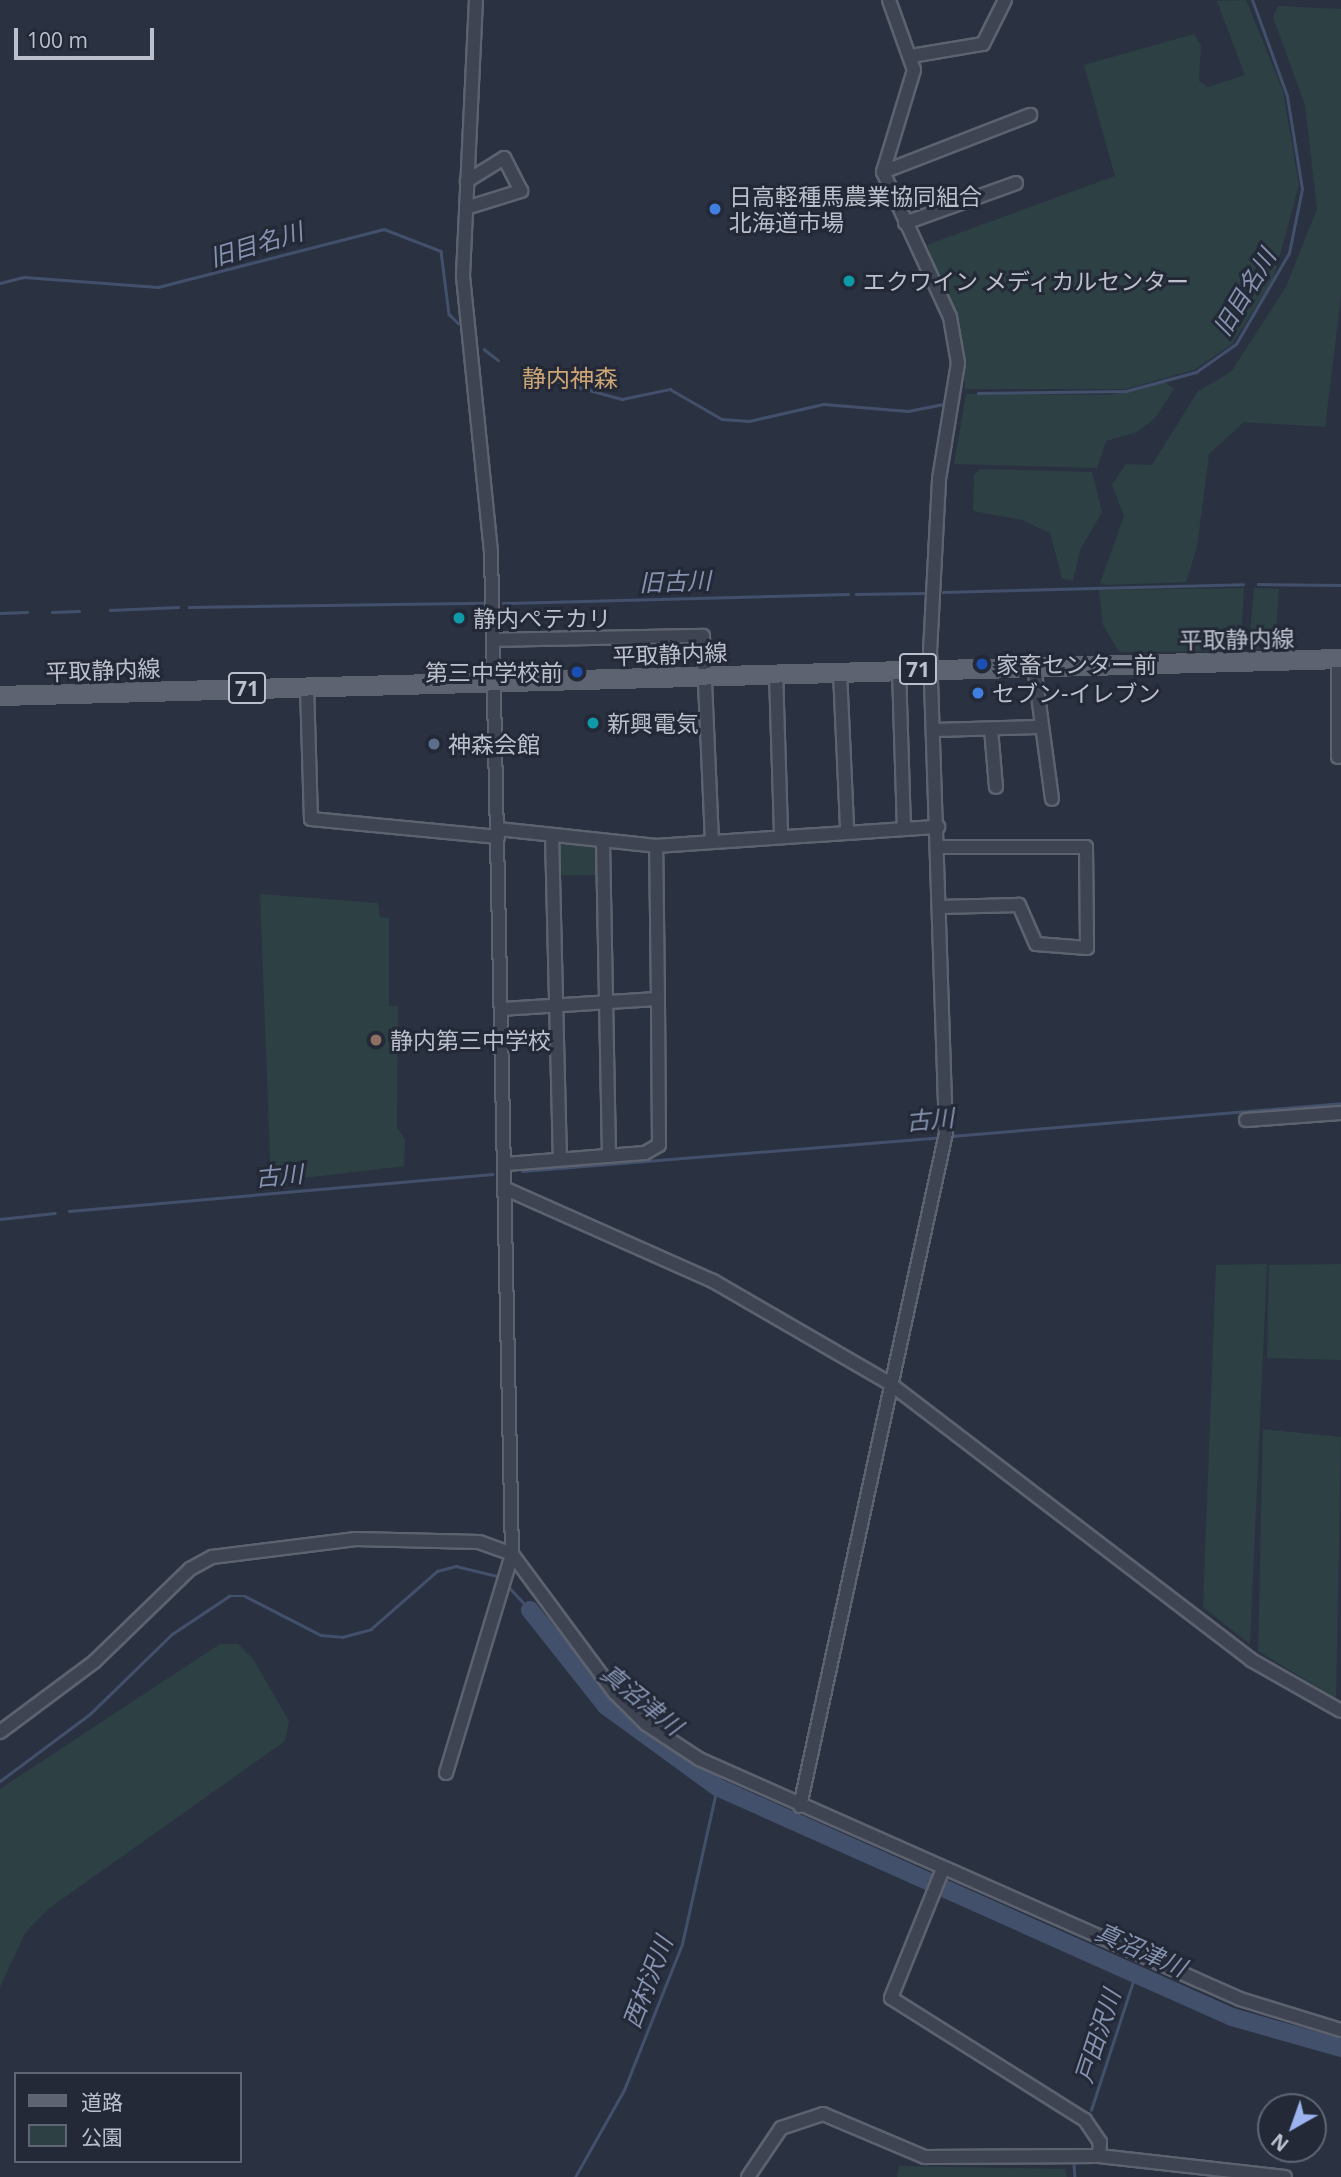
<!DOCTYPE html>
<html>
<head>
<meta charset="utf-8">
<style>
	body { margin:0 }
	#map { position:relative; width:1341px; height:2177px; overflow:hidden; background:#2a3242; font-family:"Open Sans","Noto Sans JP",sans-serif }
	div>[style] { position:absolute }
	[style*='--x'] { left:calc(var(--x)*1px); top:calc(var(--y)*1px); width:calc(var(--w)*1px); rotate:calc(var(--a)*1deg) }
	.green>* { inset:0; background:#2d4044 }
	.stream>* { height:2.5px; margin:-1.25px; padding:0 1.25px; transform-origin:1.25px; border-radius:1.25px; background:#43506b }
	.river>* { height:18px; margin:-9px; padding:0 9px; transform-origin:9px; border-radius:9px; background:#43506b }
	.roads { filter:drop-shadow(2px 0 #5d626f) drop-shadow(-2px 0 #5d626f) drop-shadow(0 2px #5d626f) drop-shadow(0 -2px #5d626f) }
	.minor>* { height:12px; margin:-6px; padding:0 6px; transform-origin:6px; border-radius:6px; background:#3e4452 }
	.major>* { height:16px; margin:-8px; padding:0 8px; transform-origin:8px; border-radius:8px; background:#5d6371 }
	.dots>* { width:19px; height:19px; translate:-50% -50%; box-sizing:border-box; border:4px solid #232937; border-radius:50% }
	span { translate:-50% -50%; white-space:nowrap; text-align:center; line-height:1.15; -webkit-text-stroke:6px #232937; paint-order:stroke }
	.shield-label span { padding:2px 5px; background:#232937; border:2px solid; border-radius:5px; -webkit-text-stroke-width:0 }
	.shield-label { font-size:21px; color:#bcc0cc; font-weight:700 }
	.poi-label { font-size:23px; color:#bcc0cc }
	.left { translate:0 -50%; text-align:left }
	.right { translate:-100% -50%; text-align:right }
	.street-label { font-size:23px; color:#bcc0cc }
	.water-label { font-size:24px; color:#8693b0; font-style:italic }
	.neighbourhood-label { font-size:24px; color:#cea574 }
	.legend { position:absolute; left:14px; top:2072px; width:228px; height:91px; box-sizing:border-box; background:#232937; border:2px solid #606573; margin:0; padding:9px 12px; list-style:none; font-size:21px; color:#bcc0cc }
	.legend li { display:flex; align-items:center; gap:14px; height:35px }
	.legend b { width:35px; border:2px solid #606573 }
	.north { position:absolute; left:1257px; top:2093px; width:70px; height:70px; box-sizing:border-box; background:#232937; border:2px solid #606573; border-radius:50%; rotate:220deg; font-size:19px; font-weight:700; line-height:28px; text-align:center; color:#bcc0cc }
	.north::after { content:''; display:block; margin:auto; width:24px; height:32px; background:#9cb3f0; clip-path:polygon(50% 0,100% 100%,50% 72%,0 100%) }
	.scale { position:absolute; left:14px; top:28px; width:140px; height:32px; box-sizing:border-box; border:4px solid #bcc0cc; border-top:0; padding-left:9px; font-size:21px; line-height:24px; white-space:nowrap; color:#bcc0cc; -webkit-text-stroke:5px #232937; paint-order:stroke }
</style>
</head>
<body>
<div id="map">
	<div class="green">
		<div style="clip-path:polygon(1246px 0,1283px 91px,1299px 185px,1273px 280px,1232px 344px,1194px 370px,1126px 389px,965px 389px,961px 331px,927px 245px,1115px 176px,1084px 65px,1194px 34px,1201px 46px,1199px 81px,1208px 87px,1245px 75px,1217px 1px)"></div>
		<div style="clip-path:polygon(1278px 6px,1341px 9px,1341px 296px,1325px 427px,1244px 422px,1209px 454px,1197px 547px,1186px 582px,1107px 585px,1100px 583px,1124px 516px,1112px 485px,1126px 464px,1152px 465px,1198px 391px,1231px 372px,1286px 287px,1317px 209px,1305px 105px,1273px 17px)"></div>
		<div style="clip-path:polygon(1165px 382px,1174px 389px,1155px 418px,1137px 432px,1106px 441px,1097px 468px,954px 464px,966px 394px,1109px 395px)"></div>
		<div style="clip-path:polygon(981px 469px,1092px 472px,1102px 512px,1080px 550px,1073px 581px,1062px 578px,1050px 533px,1022px 520px,973px 511px,974px 475px)"></div>
		<div style="clip-path:polygon(1244px 588px,1240px 651px,1119px 652px,1103px 625px,1099px 590px)"></div>
		<div style="clip-path:polygon(1254px 588px,1279px 589px,1275px 650px,1249px 649px)"></div>
		<div style="clip-path:polygon(560px 840px,598px 848px,598px 875px,556px 875px)"></div>
		<div style="clip-path:polygon(260px 894px,378px 903px,380px 917px,389px 918px,389px 1006px,398px 1006px,397px 1127px,405px 1140px,404px 1166px,271px 1182px)"></div>
		<div style="clip-path:polygon(1267px 1264px,1250px 1644px,1203px 1607px,1216px 1265px)"></div>
		<div style="clip-path:polygon(1341px 1264px,1341px 1360px,1267px 1358px,1269px 1265px)"></div>
		<div style="clip-path:polygon(1263px 1429px,1341px 1437px,1336px 1698px,1258px 1651px)"></div>
		<div style="clip-path:polygon(220px 1644px,238px 1644px,253px 1659px,289px 1721px,285px 1741px,48px 1909px,25px 1933px,0 1987px,0 1789px)"></div>
		<div style="clip-path:polygon(899px 2166px,1065px 2169px,1067px 2177px,897px 2177px)"></div>
	</div>
	<div class="stream">
		<div style="--x:0;--y:283;--w:25;--a:-14"></div>
		<div style="--x:24;--y:277;--w:134;--a:4.3"></div>
		<div style="--x:158;--y:287;--w:233;--a:-14.4"></div>
		<div style="--x:384;--y:229;--w:61;--a:21.1"></div>
		<div style="--x:441;--y:251;--w:64;--a:82.8"></div>
		<div style="--x:449;--y:314;--w:13;--a:45"></div>
		<div style="--x:484;--y:349;--w:18;--a:38"></div>
		<div style="--x:523;--y:372;--w:103;--a:15.3"></div>
		<div style="--x:622;--y:399;--w:49;--a:-11.8"></div>
		<div style="--x:670;--y:389;--w:60;--a:30"></div>
		<div style="--x:722;--y:419;--w:27;--a:4"></div>
		<div style="--x:749;--y:421;--w:77;--a:-12.8"></div>
		<div style="--x:824;--y:404;--w:84;--a:4.8"></div>
		<div style="--x:908;--y:411;--w:37;--a:-11"></div>
		<div style="--x:978;--y:393;--w:148;--a:-0.8"></div>
		<div style="--x:1126;--y:391;--w:73;--a:-15.2"></div>
		<div style="--x:1196;--y:372;--w:49;--a:-35"></div>
		<div style="--x:1236;--y:344;--w:105;--a:-59.8"></div>
		<div style="--x:1289;--y:253;--w:65;--a:-78.5"></div>
		<div style="--x:1302;--y:189;--w:94;--a:-99.2"></div>
		<div style="--x:1287;--y:96;--w:102;--a:-110"></div>
		<div style="--x:1258;--y:584;--w:83;--a:0.7"></div>
		<div style="--x:943;--y:592;--w:300;--a:-1.5"></div>
		<div style="--x:856;--y:594;--w:69;--a:-0.8"></div>
		<div style="--x:503;--y:603;--w:345;--a:-1.5"></div>
		<div style="--x:189;--y:607;--w:296;--a:-0.8"></div>
		<div style="--x:110;--y:610;--w:68;--a:-2.5"></div>
		<div style="--x:52;--y:612;--w:27;--a:-2"></div>
		<div style="--x:0;--y:613;--w:27;--a:-2"></div>
		<div style="--x:951;--y:1136;--w:391;--a:-4.8"></div>
		<div style="--x:522;--y:1171;--w:420;--a:-4.6"></div>
		<div style="--x:69;--y:1211;--w:425;--a:-5"></div>
		<div style="--x:0;--y:1219;--w:55;--a:-6.2"></div>
		<div style="--x:507;--y:1585;--w:34;--a:47"></div>
		<div style="--x:0;--y:1781;--w:112;--a:-36.7"></div>
		<div style="--x:90;--y:1714;--w:115;--a:-44.3"></div>
		<div style="--x:172;--y:1634;--w:69;--a:-33.7"></div>
		<div style="--x:229;--y:1596;--w:16;--a:0"></div>
		<div style="--x:245;--y:1596;--w:85;--a:27.2"></div>
		<div style="--x:321;--y:1635;--w:21;--a:5"></div>
		<div style="--x:342;--y:1637;--w:30;--a:-15"></div>
		<div style="--x:371;--y:1629;--w:88;--a:-41.3"></div>
		<div style="--x:437;--y:1571;--w:20;--a:-15"></div>
		<div style="--x:456;--y:1566;--w:46;--a:13.7"></div>
		<div style="--x:1091;--y:2110;--w:145;--a:-71.9"></div>
		<div style="--x:1074;--y:2164;--w:13;--a:86"></div>
		<div style="--x:575;--y:2177;--w:100;--a:-60.6"></div>
		<div style="--x:624;--y:2090;--w:157;--a:-68.3"></div>
		<div style="--x:682;--y:1944;--w:161;--a:-77.4"></div>
	</div>
	<div class="river">
		<div style="--x:530;--y:1610;--w:122;--a:51.6"></div>
		<div style="--x:606;--y:1706;--w:137;--a:36.1"></div>
		<div style="--x:717;--y:1787;--w:564;--a:24.07"></div>
		<div style="--x:1232;--y:2017;--w:113;--a:15.9"></div>
	</div>
	<div class="roads">
		<div class="minor">
			<div style="--x:911;--y:56;--w:73;--a:-9.5"></div>
			<div style="--x:983;--y:44;--w:49;--a:-63.4"></div>
			<div style="--x:883;--y:172;--w:158;--a:-21.2"></div>
			<div style="--x:466;--y:208;--w:58;--a:-17.2"></div>
			<div style="--x:521;--y:191;--w:37;--a:-117"></div>
			<div style="--x:504;--y:158;--w:44;--a:148.1"></div>
			<div style="--x:905;--y:223;--w:118;--a:-19.8"></div>
			<div style="--x:493;--y:640;--w:210;--a:-1.1"></div>
			<div style="--x:703;--y:636;--w:204;--a:87.5"></div>
			<div style="--x:1338;--y:659;--w:98;--a:90"></div>
			<div style="--x:1034;--y:666;--w:134;--a:82.3"></div>
			<div style="--x:899;--y:670;--w:158;--a:88.2"></div>
			<div style="--x:840;--y:672;--w:157;--a:87.4"></div>
			<div style="--x:776;--y:673;--w:160;--a:88.2"></div>
			<div style="--x:307;--y:686;--w:133;--a:88.3"></div>
			<div style="--x:311;--y:819;--w:188;--a:5.5"></div>
			<div style="--x:991;--y:729;--w:58;--a:85.1"></div>
			<div style="--x:935;--y:730;--w:103;--a:-1.7"></div>
			<div style="--x:498;--y:829;--w:159;--a:6.1"></div>
			<div style="--x:656;--y:846;--w:283;--a:-3.9"></div>
			<div style="--x:552;--y:835;--w:324;--a:88.6"></div>
			<div style="--x:603;--y:842;--w:314;--a:88.9"></div>
			<div style="--x:939;--y:847;--w:147;--a:0"></div>
			<div style="--x:1086;--y:847;--w:101;--a:89.4"></div>
			<div style="--x:1087;--y:948;--w:51;--a:-175.5"></div>
			<div style="--x:1036;--y:944;--w:43;--a:-113.6"></div>
			<div style="--x:1019;--y:905;--w:79;--a:178.5"></div>
			<div style="--x:502;--y:1009;--w:156;--a:-3.7"></div>
			<div style="--x:658;--y:999;--w:153;--a:-90.7"></div>
			<div style="--x:1246;--y:1120;--w:95;--a:-4.2"></div>
			<div style="--x:506;--y:1164;--w:139;--a:-4.5"></div>
			<div style="--x:645;--y:1153;--w:16;--a:-30"></div>
			<div style="--x:659;--y:1145;--w:146;--a:-90.4"></div>
			<div style="--x:506;--y:1189;--w:227;--a:24"></div>
			<div style="--x:713;--y:1281;--w:203;--a:30.1"></div>
			<div style="--x:889;--y:1383;--w:456;--a:37.4"></div>
			<div style="--x:1251;--y:1660;--w:103;--a:29.5"></div>
			<div style="--x:0;--y:1732;--w:117;--a:-36.7"></div>
			<div style="--x:94;--y:1662;--w:134;--a:-44.1"></div>
			<div style="--x:190;--y:1569;--w:25;--a:-29"></div>
			<div style="--x:212;--y:1557;--w:145;--a:-7.1"></div>
			<div style="--x:356;--y:1539;--w:123;--a:1.4"></div>
			<div style="--x:479;--y:1542;--w:35;--a:20"></div>
			<div style="--x:512;--y:1554;--w:173;--a:53.5"></div>
			<div style="--x:615;--y:1693;--w:44;--a:45"></div>
			<div style="--x:646;--y:1724;--w:64;--a:33.4"></div>
			<div style="--x:699;--y:1759;--w:592;--a:23.92"></div>
			<div style="--x:1240;--y:1999;--w:106;--a:17.1"></div>
			<div style="--x:446;--y:1773;--w:229;--a:-73.2"></div>
			<div style="--x:512;--y:1554;--w:1002;--a:-91.2"></div>
			<div style="--x:491;--y:552;--w:278;--a:-95.8"></div>
			<div style="--x:463;--y:275;--w:275;--a:-87.3"></div>
			<div style="--x:800;--y:1806;--w:689;--a:-77.76"></div>
			<div style="--x:946;--y:1133;--w:481;--a:-91.9"></div>
			<div style="--x:930;--y:652;--w:173;--a:-87"></div>
			<div style="--x:939;--y:479;--w:118;--a:-80.7"></div>
			<div style="--x:958;--y:363;--w:47;--a:-99.9"></div>
			<div style="--x:950;--y:317;--w:160;--a:-114.8"></div>
			<div style="--x:883;--y:172;--w:107;--a:-73.1"></div>
			<div style="--x:914;--y:70;--w:74;--a:-109.7"></div>
			<div style="--x:943;--y:1869;--w:139;--a:112"></div>
			<div style="--x:891;--y:1998;--w:229;--a:32.2"></div>
			<div style="--x:1085;--y:2120;--w:27;--a:56"></div>
			<div style="--x:1100;--y:2142;--w:14;--a:94"></div>
			<div style="--x:748;--y:2177;--w:59;--a:-56"></div>
			<div style="--x:781;--y:2128;--w:44;--a:-18.4"></div>
			<div style="--x:823;--y:2114;--w:111;--a:22.9"></div>
			<div style="--x:925;--y:2157;--w:174;--a:-0.3"></div>
			<div style="--x:1099;--y:2156;--w:187;--a:6.4"></div>
		</div>
		<div class="major">
			<div style="--x:0;--y:696;--w:1342;--a:-1.58"></div>
		</div>
	</div>
	<div class="dots">
		<div style="left:715px;top:209px;background:#3f7fe0"></div>
		<div style="left:849px;top:281px;background:#0f9aa8"></div>
		<div style="left:459px;top:618px;background:#0f9aa8"></div>
		<div style="left:982px;top:664px;background:#1a4fb4"></div>
		<div style="left:577px;top:672px;background:#1a4fb4"></div>
		<div style="left:978px;top:693px;background:#3f7fe0"></div>
		<div style="left:593px;top:723px;background:#0f9aa8"></div>
		<div style="left:434px;top:744px;background:#5c6f8a"></div>
		<div style="left:376px;top:1040px;background:#8d6e63"></div>
	</div>
	<div class="shield-label">
		<span style="left:918px;top:669px">71</span>
		<span style="left:247px;top:688px">71</span>
	</div>
	<div class="poi-label">
		<span class="left" style="left:729px;top:209px">日高軽種馬農業協同組合<br>北海道市場</span>
		<span class="left" style="left:863px;top:281px">エクワイン メディカルセンター</span>
		<span class="left" style="left:473px;top:618px">静内ぺテカリ</span>
		<span class="left" style="left:996px;top:664px">家畜センター前</span>
		<span class="right" style="left:563px;top:672px">第三中学校前</span>
		<span class="left" style="left:992px;top:693px">セブン-イレブン</span>
		<span class="left" style="left:607px;top:723px">新興電気</span>
		<span class="left" style="left:448px;top:744px">神森会館</span>
		<span class="left" style="left:390px;top:1040px">静内第三中学校</span>
	</div>
	<div class="street-label">
		<span style="left:1237px;top:639px;rotate:-1deg">平取静内線</span>
		<span style="left:670px;top:654px;rotate:-2deg">平取静内線</span>
		<span style="left:103px;top:670px;rotate:-2deg">平取静内線</span>
	</div>
	<div class="water-label">
		<span style="left:256px;top:244px;rotate:-17deg">旧目名川</span>
		<span style="left:1244px;top:292px;rotate:-59deg">旧目名川</span>
		<span style="left:675px;top:581px;rotate:-2deg">旧古川</span>
		<span style="left:930px;top:1119px;rotate:-5deg">古川</span>
		<span style="left:279px;top:1175px;rotate:-5deg">古川</span>
		<span style="left:642px;top:1699px;rotate:39deg">真沼津川</span>
		<span style="left:1141px;top:1949px;rotate:24deg">真沼津川</span>
		<span style="left:647px;top:1982px;rotate:-69deg">西村沢川</span>
		<span style="left:1097px;top:2036px;rotate:-72deg">戸田沢川</span>
	</div>
	<div class="neighbourhood-label">
		<span style="left:570px;top:378px">静内神森</span>
	</div>
	<ul class="legend">
	<li><b style="height:9px;background:#5d6371"></b>道路</li>
	<li><b style="height:19px;background:#2d4044"></b>公園</li>
	</ul>
	<div class="north">N</div>
	<div class="scale">100 m</div>
</div>
</body>
</html>
